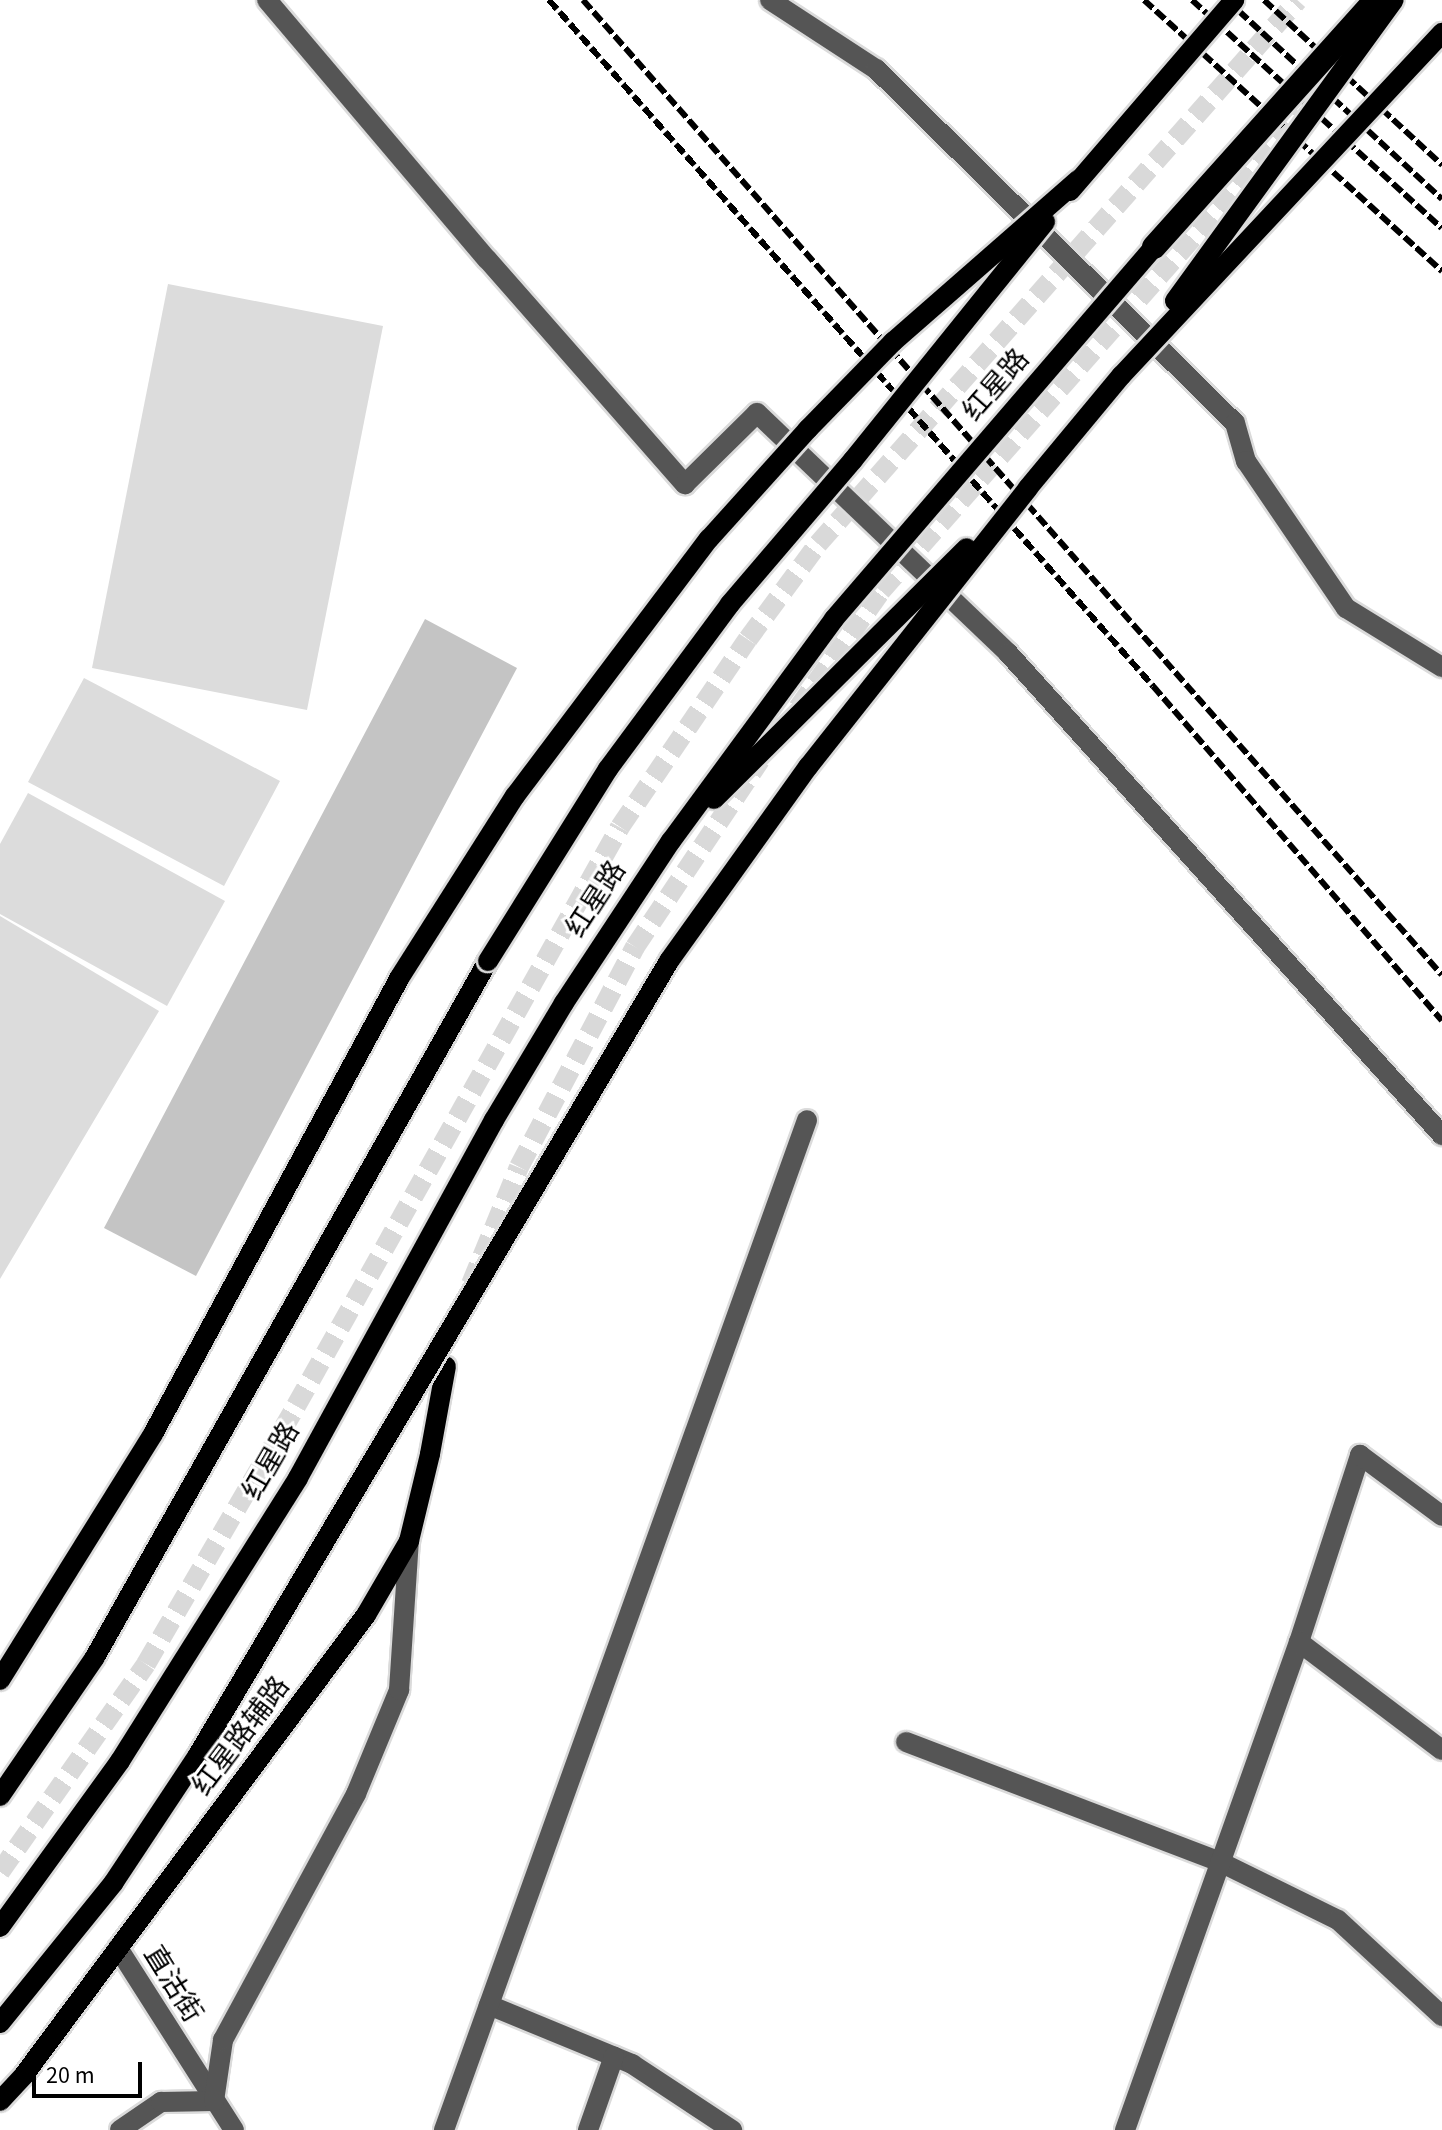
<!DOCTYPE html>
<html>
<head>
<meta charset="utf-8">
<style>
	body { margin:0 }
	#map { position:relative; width:1442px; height:2130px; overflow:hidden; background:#fff; font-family:"Source Sans 3","Noto Sans SC",sans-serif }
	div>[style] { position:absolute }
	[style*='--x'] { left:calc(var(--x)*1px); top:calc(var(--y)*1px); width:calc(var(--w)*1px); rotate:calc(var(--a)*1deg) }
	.green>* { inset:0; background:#dcdcdc }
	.building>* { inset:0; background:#c4c4c4 }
	.major-tunnel>* { height:20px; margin-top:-10px; transform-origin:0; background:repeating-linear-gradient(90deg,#d9d9d9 0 20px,transparent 0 30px) }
	.roads { filter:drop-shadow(2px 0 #dbdbdb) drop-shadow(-2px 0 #dbdbdb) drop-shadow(0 2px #dbdbdb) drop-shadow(0 -2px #dbdbdb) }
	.minor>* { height:20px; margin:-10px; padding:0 10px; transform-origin:10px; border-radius:10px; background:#555 }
	.major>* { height:20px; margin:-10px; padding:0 10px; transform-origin:10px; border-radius:10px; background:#000 }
	.rail>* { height:6px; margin-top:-3px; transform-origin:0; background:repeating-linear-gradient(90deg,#000 0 12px,transparent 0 16px) }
	.bridges { filter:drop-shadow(2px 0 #dbdbdb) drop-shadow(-2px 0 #dbdbdb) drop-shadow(0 2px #dbdbdb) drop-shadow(0 -2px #dbdbdb) }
	.major-bridge>* { height:20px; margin:-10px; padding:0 10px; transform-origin:10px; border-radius:10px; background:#000 }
	.highway-bridge>* { height:24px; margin:-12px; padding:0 12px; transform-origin:12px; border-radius:12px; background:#000 }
	span { translate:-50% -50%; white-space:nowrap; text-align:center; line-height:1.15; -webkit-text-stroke:6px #fff; paint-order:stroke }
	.street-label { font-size:28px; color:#000 }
	.scale { position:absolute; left:32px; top:2062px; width:110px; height:36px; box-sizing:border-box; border:4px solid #000; border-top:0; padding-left:10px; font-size:24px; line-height:28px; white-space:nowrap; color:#000; -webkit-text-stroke:6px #fff; paint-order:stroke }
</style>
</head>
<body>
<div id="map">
	<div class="green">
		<div style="clip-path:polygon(168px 284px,383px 326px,307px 710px,92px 668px)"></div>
		<div style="clip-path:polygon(84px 678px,280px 781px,224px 886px,28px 782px)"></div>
		<div style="clip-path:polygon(28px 793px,225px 901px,167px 1006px,0 914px,0 844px)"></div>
		<div style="clip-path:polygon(0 916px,159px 1011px,0 1279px)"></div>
	</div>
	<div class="building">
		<div style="clip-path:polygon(425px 619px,517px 668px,196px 1276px,104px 1228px)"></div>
	</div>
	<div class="major-tunnel">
		<div style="--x:798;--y:708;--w:143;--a:-54.6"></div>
		<div style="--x:881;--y:591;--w:636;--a:-48.57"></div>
		<div style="--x:471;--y:1284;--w:126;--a:-67.7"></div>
		<div style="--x:519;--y:1167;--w:249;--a:-62.2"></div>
		<div style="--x:635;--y:947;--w:225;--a:-56.2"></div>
		<div style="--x:0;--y:1872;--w:254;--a:-54.9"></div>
		<div style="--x:146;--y:1664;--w:298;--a:-59.8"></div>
		<div style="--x:296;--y:1406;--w:663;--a:-60.77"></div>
		<div style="--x:620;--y:827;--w:227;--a:-55.8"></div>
		<div style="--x:748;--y:639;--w:118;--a:-53.6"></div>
		<div style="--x:818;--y:544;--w:725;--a:-48.58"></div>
	</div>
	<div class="roads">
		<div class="minor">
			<div style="--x:267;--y:0;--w:340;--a:49.7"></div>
			<div style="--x:487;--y:259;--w:300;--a:48.7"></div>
			<div style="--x:685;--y:484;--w:101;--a:-44.6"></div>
			<div style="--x:757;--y:413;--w:347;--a:43.7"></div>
			<div style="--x:1008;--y:653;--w:649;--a:48"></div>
			<div style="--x:770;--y:0;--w:126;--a:33.1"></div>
			<div style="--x:876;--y:69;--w:504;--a:44.6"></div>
			<div style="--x:1235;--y:423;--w:40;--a:74"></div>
			<div style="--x:1246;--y:461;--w:178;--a:55.8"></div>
			<div style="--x:1346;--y:608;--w:113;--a:31.6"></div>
			<div style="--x:1299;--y:1642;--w:197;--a:-71.9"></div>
			<div style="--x:1360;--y:1455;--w:102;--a:36.6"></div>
			<div style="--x:906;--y:1742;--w:336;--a:20.9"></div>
			<div style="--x:1220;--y:1862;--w:131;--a:26.2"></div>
			<div style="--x:1338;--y:1920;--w:142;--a:42.7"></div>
			<div style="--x:118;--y:1948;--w:216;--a:57.5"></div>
			<div style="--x:489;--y:2005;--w:155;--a:22.4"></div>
			<div style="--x:632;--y:2064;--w:120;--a:33.4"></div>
			<div style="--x:120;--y:2130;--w:50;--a:-34.3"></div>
			<div style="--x:161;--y:2102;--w:53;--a:-1.1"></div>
			<div style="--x:214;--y:2101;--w:62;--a:-81.6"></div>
			<div style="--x:223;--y:2040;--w:280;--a:-61.6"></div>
			<div style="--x:356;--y:1794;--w:113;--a:-67.5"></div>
			<div style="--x:399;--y:1690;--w:149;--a:-86.2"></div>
			<div style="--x:444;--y:2130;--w:1073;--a:-70.23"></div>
			<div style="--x:588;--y:2130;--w:78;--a:-70.6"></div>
			<div style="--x:1125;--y:2130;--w:518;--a:-70.38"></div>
			<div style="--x:1299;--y:1642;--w:179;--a:37.1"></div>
		</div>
		<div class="major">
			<div style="--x:0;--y:1796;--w:168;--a:-55.6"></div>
			<div style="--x:95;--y:1657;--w:799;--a:-60.55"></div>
			<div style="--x:0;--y:2101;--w:35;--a:-47"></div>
			<div style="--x:24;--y:2075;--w:573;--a:-53.37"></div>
			<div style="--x:366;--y:1615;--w:86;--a:-59.8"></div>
			<div style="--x:409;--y:1541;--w:89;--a:-76.4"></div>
			<div style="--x:430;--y:1454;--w:89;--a:-79.7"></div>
		</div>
	</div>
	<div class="rail">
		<div style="--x:549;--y:0;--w:914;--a:48.64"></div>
		<div style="--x:1153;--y:686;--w:442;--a:49.2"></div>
		<div style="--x:583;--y:0;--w:1299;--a:48.62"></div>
		<div style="--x:1144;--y:0;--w:403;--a:42.3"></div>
		<div style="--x:1192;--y:0;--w:338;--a:42.4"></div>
		<div style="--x:1227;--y:0;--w:293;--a:42.8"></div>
		<div style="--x:1264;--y:0;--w:243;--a:42.8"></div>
	</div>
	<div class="bridges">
		<div class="major-bridge">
			<div style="--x:1070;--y:191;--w:252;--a:-49.3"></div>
			<div style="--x:1175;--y:301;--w:372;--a:-54"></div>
			<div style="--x:714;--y:799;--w:356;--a:-44.8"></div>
			<div style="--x:488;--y:961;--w:226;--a:-58"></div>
			<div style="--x:608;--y:769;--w:205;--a:-53.5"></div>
			<div style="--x:730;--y:604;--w:189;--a:-49.5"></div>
			<div style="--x:853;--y:460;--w:306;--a:-51.1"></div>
			<div style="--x:0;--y:1680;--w:290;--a:-58.1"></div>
			<div style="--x:153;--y:1434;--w:519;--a:-61.61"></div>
			<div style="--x:400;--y:977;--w:214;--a:-57.6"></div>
			<div style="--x:515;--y:796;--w:322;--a:-53"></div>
			<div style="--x:709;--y:539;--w:148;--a:-48"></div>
			<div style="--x:808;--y:429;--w:122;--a:-45.7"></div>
			<div style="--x:893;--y:342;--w:246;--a:-41.2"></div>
			<div style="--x:0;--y:1927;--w:205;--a:-54.1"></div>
			<div style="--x:120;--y:1761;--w:334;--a:-57.8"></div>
			<div style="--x:298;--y:1478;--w:408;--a:-61.3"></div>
			<div style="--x:494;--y:1120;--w:136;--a:-59.1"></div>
			<div style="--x:564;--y:1003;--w:194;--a:-56.6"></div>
			<div style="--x:671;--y:841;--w:275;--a:-53.7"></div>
			<div style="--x:834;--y:619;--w:491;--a:-49.3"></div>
			<div style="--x:0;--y:2023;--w:181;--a:-51"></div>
			<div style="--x:114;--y:1882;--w:152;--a:-56.5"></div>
			<div style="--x:198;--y:1755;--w:923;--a:-59.32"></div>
			<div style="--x:669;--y:961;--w:239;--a:-54.4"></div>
			<div style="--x:808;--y:767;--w:355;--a:-51.7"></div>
			<div style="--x:1028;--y:488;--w:146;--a:-50.3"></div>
			<div style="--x:1121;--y:376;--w:470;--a:-46.9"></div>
		</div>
		<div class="highway-bridge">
			<div style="--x:1154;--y:247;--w:332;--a:-48.1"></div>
		</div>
	</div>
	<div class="street-label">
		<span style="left:996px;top:385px;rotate:-49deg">红星路</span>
		<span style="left:596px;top:899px;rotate:-57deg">红星路</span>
		<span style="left:271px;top:1461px;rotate:-60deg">红星路</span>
		<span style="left:241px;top:1736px;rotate:-53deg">红星路辅路</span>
		<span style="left:173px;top:1984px;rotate:58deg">直沽街</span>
	</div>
	<div class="scale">20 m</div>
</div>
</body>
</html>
